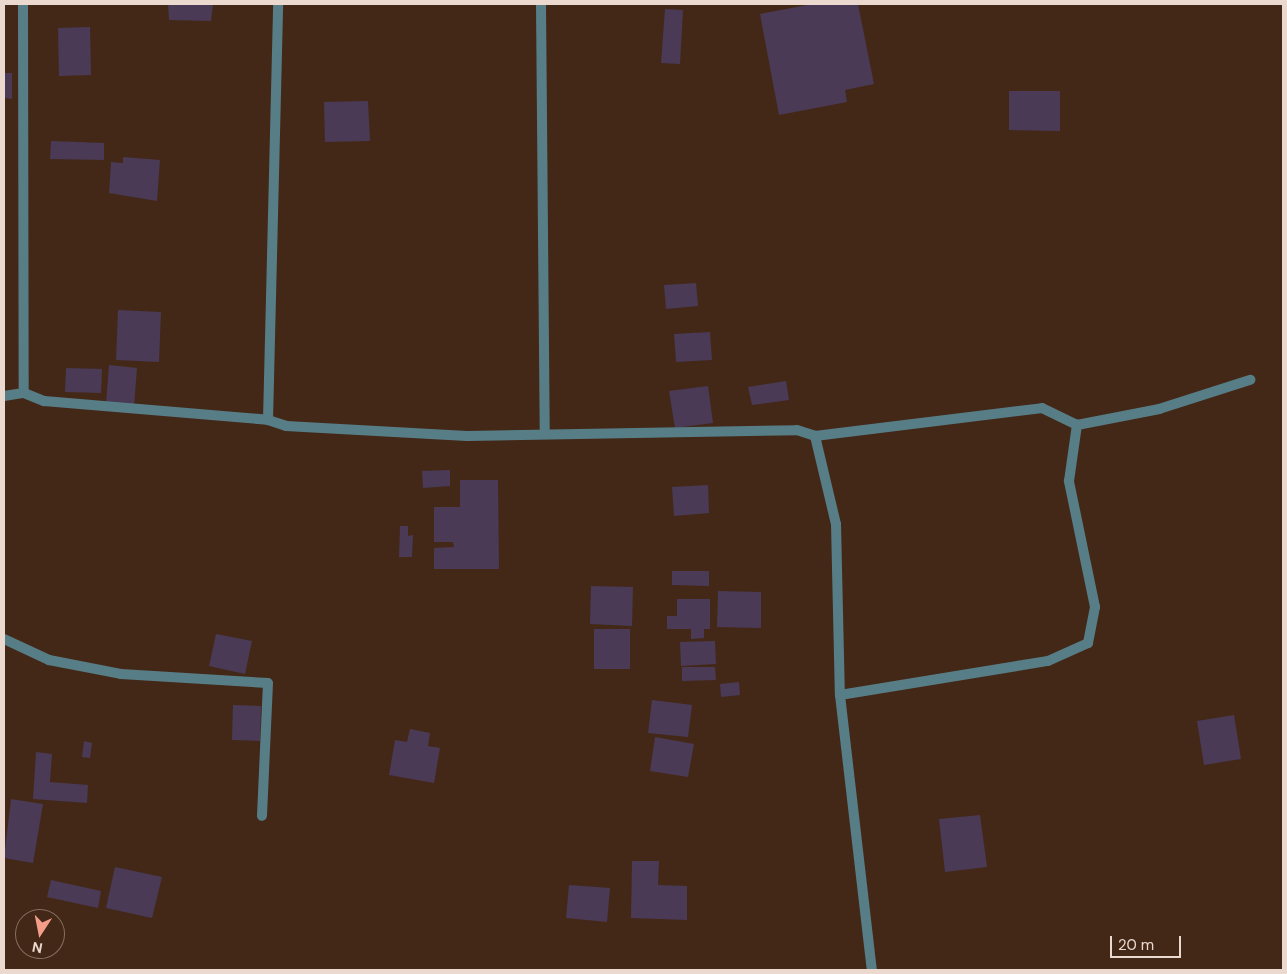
<!DOCTYPE html>
<html>
<head>
<meta charset="utf-8">
<style>
	body { margin:0 }
	#map { position:relative; width:1287px; height:974px; overflow:hidden; background:#432818; font-family:"DM Sans",sans-serif }
	div>[style] { position:absolute }
	[style*='--x'] { left:calc(var(--x)*1px); top:calc(var(--y)*1px); width:calc(var(--w)*1px); rotate:calc(var(--a)*1deg) }
	.building>* { inset:0; background:#4a3a55 }
	.minor>* { height:10px; margin:-5px; padding:0 5px; transform-origin:5px; border-radius:5px; background:#577e87 }
	span { translate:-50% -50%; white-space:nowrap; text-align:center; line-height:1.15; -webkit-text-stroke:4px #432818; paint-order:stroke }
	.frame { position:absolute; inset:0; border:5px solid #ebd9cf; pointer-events:none }
	.north { position:absolute; left:15px; top:909px; width:50px; height:50px; box-sizing:border-box; background:#432818; border:1px solid #866f61; border-radius:50%; rotate:191deg; font-size:14px; font-weight:700; line-height:20px; text-align:center; color:#ebd9cf }
	.north::after { content:''; display:block; margin:auto; width:18px; height:22px; background:#f49e8a; clip-path:polygon(50% 0,100% 100%,50% 72%,0 100%) }
	.scale { position:absolute; left:1110px; top:936px; width:71px; height:22px; box-sizing:border-box; border:2px solid #ebd9cf; border-top:0; padding-left:6px; font-size:15px; line-height:18px; white-space:nowrap; color:#ebd9cf; -webkit-text-stroke:4px #432818; paint-order:stroke }
</style>
</head>
<body>
<div id="map">
	<div class="building">
		<div style="clip-path:polygon(168px 4px,213px 4px,211px 21px,169px 20px)"></div>
		<div style="clip-path:polygon(813px 4px,858px 4px,874px 84px,845px 90px,847px 102px,779px 115px,760px 14px)"></div>
		<div style="clip-path:polygon(665px 9px,683px 10px,680px 64px,661px 63px)"></div>
		<div style="clip-path:polygon(90px 27px,91px 75px,59px 76px,58px 28px)"></div>
		<div style="clip-path:polygon(4px 73px,12px 73px,12px 99px,4px 98px)"></div>
		<div style="clip-path:polygon(1009px 91px,1060px 91px,1060px 131px,1009px 130px)"></div>
		<div style="clip-path:polygon(368px 101px,370px 141px,325px 142px,324px 102px)"></div>
		<div style="clip-path:polygon(51px 141px,104px 143px,104px 160px,50px 159px)"></div>
		<div style="clip-path:polygon(123px 157px,160px 160px,157px 201px,109px 193px,111px 162px,123px 163px)"></div>
		<div style="clip-path:polygon(696px 283px,698px 306px,666px 309px,664px 285px)"></div>
		<div style="clip-path:polygon(118px 310px,161px 312px,159px 362px,116px 360px)"></div>
		<div style="clip-path:polygon(710px 332px,712px 360px,676px 362px,674px 334px)"></div>
		<div style="clip-path:polygon(109px 365px,137px 368px,134px 406px,106px 403px)"></div>
		<div style="clip-path:polygon(66px 368px,102px 369px,101px 393px,65px 392px)"></div>
		<div style="clip-path:polygon(786px 381px,789px 400px,752px 405px,748px 387px)"></div>
		<div style="clip-path:polygon(708px 386px,713px 423px,675px 428px,669px 391px)"></div>
		<div style="clip-path:polygon(450px 470px,450px 486px,423px 488px,422px 471px)"></div>
		<div style="clip-path:polygon(460px 480px,498px 480px,499px 569px,434px 569px,434px 548px,454px 547px,453px 542px,434px 542px,434px 507px,460px 507px)"></div>
		<div style="clip-path:polygon(708px 485px,709px 513px,674px 516px,672px 487px)"></div>
		<div style="clip-path:polygon(400px 526px,408px 526px,408px 536px,413px 535px,412px 557px,399px 557px)"></div>
		<div style="clip-path:polygon(672px 571px,709px 571px,709px 586px,672px 585px)"></div>
		<div style="clip-path:polygon(591px 586px,633px 587px,632px 626px,590px 624px)"></div>
		<div style="clip-path:polygon(718px 591px,761px 592px,761px 628px,717px 627px)"></div>
		<div style="clip-path:polygon(677px 599px,710px 599px,710px 629px,704px 629px,704px 638px,691px 639px,691px 629px,667px 629px,667px 616px,677px 616px)"></div>
		<div style="clip-path:polygon(594px 629px,630px 629px,630px 669px,594px 669px)"></div>
		<div style="clip-path:polygon(216px 634px,252px 641px,245px 674px,209px 666px)"></div>
		<div style="clip-path:polygon(715px 641px,716px 664px,681px 666px,680px 642px)"></div>
		<div style="clip-path:polygon(682px 667px,715px 667px,716px 680px,682px 681px)"></div>
		<div style="clip-path:polygon(739px 682px,740px 695px,721px 697px,720px 684px)"></div>
		<div style="clip-path:polygon(652px 700px,692px 705px,688px 737px,648px 733px)"></div>
		<div style="clip-path:polygon(233px 705px,261px 706px,260px 741px,232px 740px)"></div>
		<div style="clip-path:polygon(1234px 715px,1241px 759px,1204px 765px,1197px 721px)"></div>
		<div style="clip-path:polygon(410px 729px,430px 733px,428px 746px,440px 748px,434px 783px,389px 775px,395px 740px,407px 742px)"></div>
		<div style="clip-path:polygon(655px 737px,694px 744px,688px 777px,650px 771px)"></div>
		<div style="clip-path:polygon(84px 741px,92px 743px,90px 758px,82px 757px)"></div>
		<div style="clip-path:polygon(36px 752px,52px 754px,50px 782px,88px 785px,87px 803px,33px 799px)"></div>
		<div style="clip-path:polygon(11px 799px,43px 804px,33px 863px,4px 858px)"></div>
		<div style="clip-path:polygon(980px 815px,987px 867px,945px 872px,939px 819px)"></div>
		<div style="clip-path:polygon(632px 861px,659px 861px,658px 885px,687px 886px,687px 920px,631px 918px)"></div>
		<div style="clip-path:polygon(115px 867px,162px 877px,152px 918px,106px 908px)"></div>
		<div style="clip-path:polygon(51px 880px,101px 891px,98px 908px,47px 897px)"></div>
		<div style="clip-path:polygon(569px 885px,610px 888px,607px 922px,566px 918px)"></div>
	</div>
	<div class="minor">
		<div style="--x:23;--y:4;--w:389;--a:89.9"></div>
		<div style="--x:541;--y:4;--w:430;--a:89.5"></div>
		<div style="--x:4;--y:396;--w:20;--a:-9"></div>
		<div style="--x:24;--y:393;--w:22;--a:22"></div>
		<div style="--x:44;--y:401;--w:225;--a:4.8"></div>
		<div style="--x:268;--y:420;--w:19;--a:18"></div>
		<div style="--x:286;--y:426;--w:181;--a:3.2"></div>
		<div style="--x:467;--y:436;--w:330;--a:-1"></div>
		<div style="--x:797;--y:430;--w:19;--a:18"></div>
		<div style="--x:815;--y:436;--w:229;--a:-7"></div>
		<div style="--x:1042;--y:408;--w:39;--a:26"></div>
		<div style="--x:1077;--y:425;--w:84;--a:-11"></div>
		<div style="--x:1159;--y:409;--w:96;--a:-17.7"></div>
		<div style="--x:268;--y:420;--w:416;--a:-88.6"></div>
		<div style="--x:815;--y:436;--w:90;--a:76.6"></div>
		<div style="--x:836;--y:524;--w:171;--a:88.7"></div>
		<div style="--x:840;--y:695;--w:277;--a:83.4"></div>
		<div style="--x:4;--y:639;--w:50;--a:25"></div>
		<div style="--x:49;--y:660;--w:73;--a:11"></div>
		<div style="--x:121;--y:674;--w:147;--a:3.5"></div>
		<div style="--x:268;--y:683;--w:133;--a:92.6"></div>
		<div style="--x:840;--y:695;--w:211;--a:-9.3"></div>
		<div style="--x:1048;--y:661;--w:44;--a:-24.2"></div>
		<div style="--x:1088;--y:643;--w:37;--a:-79"></div>
		<div style="--x:1095;--y:607;--w:129;--a:-101.7"></div>
		<div style="--x:1069;--y:481;--w:57;--a:-81.9"></div>
	</div>
	<div class="frame"></div>
	<div class="north">N</div>
	<div class="scale">20 m</div>
</div>
</body>
</html>
